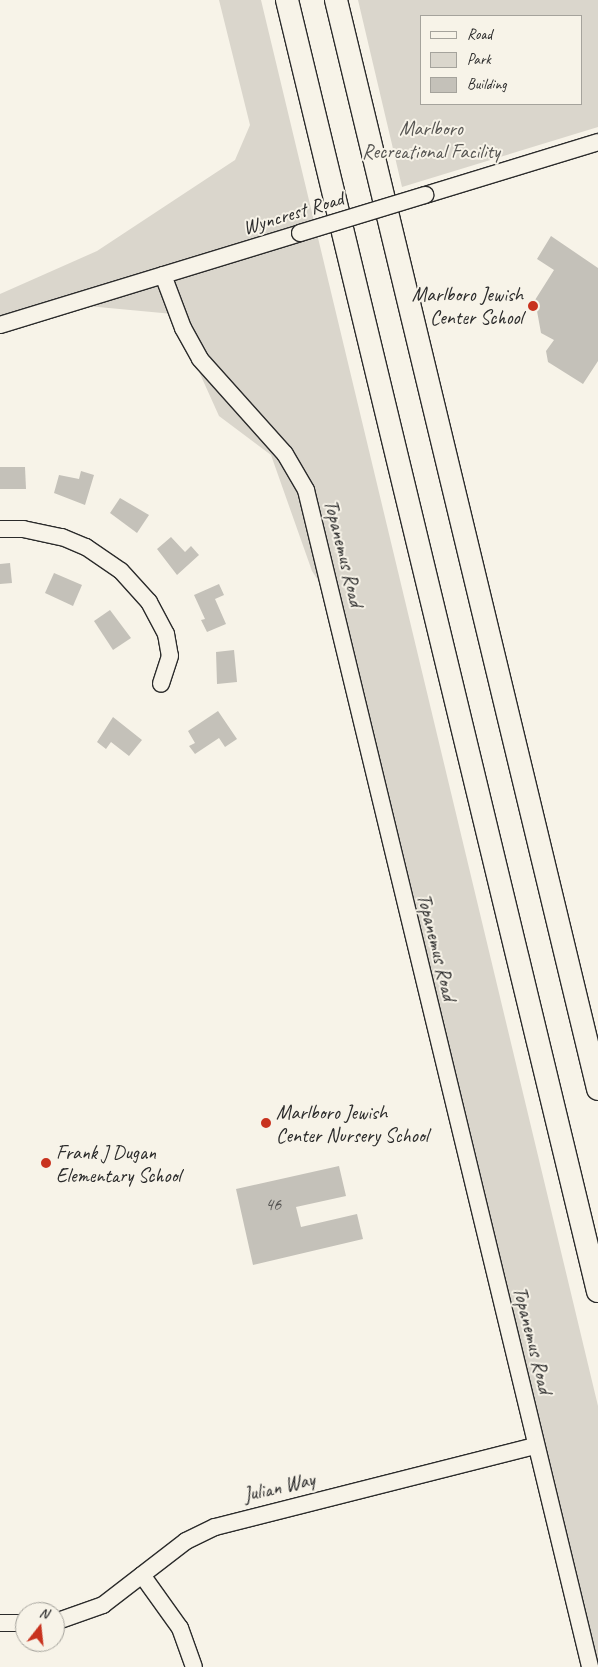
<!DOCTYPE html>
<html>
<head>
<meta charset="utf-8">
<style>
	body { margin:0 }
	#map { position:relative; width:598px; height:1667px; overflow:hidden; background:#f7f3e8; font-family:Caveat,sans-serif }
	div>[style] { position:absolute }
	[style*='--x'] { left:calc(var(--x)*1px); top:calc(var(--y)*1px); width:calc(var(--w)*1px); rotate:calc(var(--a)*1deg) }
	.green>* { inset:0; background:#dad6cc }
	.building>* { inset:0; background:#c4c1b9 }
	.roads { filter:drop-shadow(1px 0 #2b2b2b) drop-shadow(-1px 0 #2b2b2b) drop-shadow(0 1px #2b2b2b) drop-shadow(0 -1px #2b2b2b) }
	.minor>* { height:16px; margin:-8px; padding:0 8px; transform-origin:8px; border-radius:8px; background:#f7f3e8 }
	.highway>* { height:22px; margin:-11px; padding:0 11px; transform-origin:11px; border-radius:11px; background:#f7f3e8 }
	.bridges { filter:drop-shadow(1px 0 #2b2b2b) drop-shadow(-1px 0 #2b2b2b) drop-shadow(0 1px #2b2b2b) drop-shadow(0 -1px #2b2b2b) }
	.minor-bridge>* { height:16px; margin:-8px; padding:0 8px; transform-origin:8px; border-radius:8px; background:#f7f3e8 }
	.dots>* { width:14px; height:14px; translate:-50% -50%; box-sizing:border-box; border:2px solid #f7f3e8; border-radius:50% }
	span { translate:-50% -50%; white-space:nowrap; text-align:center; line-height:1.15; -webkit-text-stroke:4px #f7f3e8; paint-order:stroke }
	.number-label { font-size:18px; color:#51504e }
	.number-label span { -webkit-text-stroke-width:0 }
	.park-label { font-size:20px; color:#575653 }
	.street-label { font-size:20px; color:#2b2b2b }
	.poi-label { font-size:20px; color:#2b2b2b }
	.right { translate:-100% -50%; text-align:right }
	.left { translate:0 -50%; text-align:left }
	.legend { position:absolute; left:420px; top:15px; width:162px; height:90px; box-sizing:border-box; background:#f7f3e8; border:1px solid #a5a39c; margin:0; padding:6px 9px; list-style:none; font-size:15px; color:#2b2b2b }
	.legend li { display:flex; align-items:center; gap:10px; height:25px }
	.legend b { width:25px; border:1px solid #a5a39c }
	.north { position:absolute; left:15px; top:1602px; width:50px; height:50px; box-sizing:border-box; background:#f7f3e8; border:1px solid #a5a39c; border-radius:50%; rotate:16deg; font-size:14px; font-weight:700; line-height:20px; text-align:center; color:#2b2b2b }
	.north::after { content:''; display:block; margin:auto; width:18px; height:22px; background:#c8321e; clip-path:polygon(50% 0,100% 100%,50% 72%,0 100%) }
</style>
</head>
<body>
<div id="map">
	<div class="green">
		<div style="clip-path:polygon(219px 0,261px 0,598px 1406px,598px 1667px,345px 622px,312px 571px,271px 455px,219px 416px,173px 314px,66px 304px,0 325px,0 294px,97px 251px,235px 160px,250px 125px)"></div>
		<div style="clip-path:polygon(evenodd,358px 0,598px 0,598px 127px,402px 187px,358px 0,422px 16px,582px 16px,582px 104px,422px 104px,422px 16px)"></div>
	</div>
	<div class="building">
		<div style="clip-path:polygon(551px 236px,598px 268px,598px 361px,583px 384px,548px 362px,546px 351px,554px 340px,541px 333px,535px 300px,554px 270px,537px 259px)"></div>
		<div style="clip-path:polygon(0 467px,25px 467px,26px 489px,0 489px)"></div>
		<div style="clip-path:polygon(81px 471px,94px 475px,85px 505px,54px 493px,59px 475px,79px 479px)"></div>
		<div style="clip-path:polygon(120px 498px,149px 515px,137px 533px,110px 513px)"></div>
		<div style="clip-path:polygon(171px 537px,185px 552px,191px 546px,199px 555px,177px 575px,157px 549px)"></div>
		<div style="clip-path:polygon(10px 563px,12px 583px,0 584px,0 564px)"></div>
		<div style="clip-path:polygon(54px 573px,82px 585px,73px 606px,45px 593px)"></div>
		<div style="clip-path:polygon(219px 584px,224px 595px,215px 599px,226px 624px,207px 632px,201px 620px,205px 619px,194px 595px)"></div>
		<div style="clip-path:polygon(110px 610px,131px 638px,113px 650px,94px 621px)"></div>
		<div style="clip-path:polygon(234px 650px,237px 682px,217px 684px,216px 652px)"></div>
		<div style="clip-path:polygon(218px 711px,237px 739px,225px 747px,219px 738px,195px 754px,189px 746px,195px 743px,188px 731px)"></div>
		<div style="clip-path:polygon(113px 717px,142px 740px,129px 756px,111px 742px,106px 749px,97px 742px)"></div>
		<div style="clip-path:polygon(339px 1166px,346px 1196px,296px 1207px,301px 1227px,357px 1214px,363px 1239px,253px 1265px,236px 1189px)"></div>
	</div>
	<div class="roads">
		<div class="minor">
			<div style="--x:425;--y:195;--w:181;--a:-17"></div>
			<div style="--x:163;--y:275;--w:57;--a:69.3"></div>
			<div style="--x:183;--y:328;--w:35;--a:61"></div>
			<div style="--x:200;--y:359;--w:127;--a:48.2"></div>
			<div style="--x:285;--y:454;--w:42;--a:59.7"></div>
			<div style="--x:306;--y:490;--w:1211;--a:76.43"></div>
			<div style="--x:0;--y:325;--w:314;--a:-17"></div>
			<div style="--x:0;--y:529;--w:23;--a:0"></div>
			<div style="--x:23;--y:529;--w:40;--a:12"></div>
			<div style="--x:62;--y:537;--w:26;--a:23"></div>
			<div style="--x:86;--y:547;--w:42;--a:34.4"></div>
			<div style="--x:121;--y:571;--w:42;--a:47.9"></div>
			<div style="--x:149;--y:602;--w:36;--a:62"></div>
			<div style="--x:166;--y:634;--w:22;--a:80"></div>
			<div style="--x:170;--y:656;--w:29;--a:108"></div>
			<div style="--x:142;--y:1575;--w:65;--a:54.4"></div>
			<div style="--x:180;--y:1628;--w:41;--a:70.3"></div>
			<div style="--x:55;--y:1622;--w:51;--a:-19.5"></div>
			<div style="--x:103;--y:1605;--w:105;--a:-37.6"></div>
			<div style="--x:186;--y:1541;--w:32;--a:-26"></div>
			<div style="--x:215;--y:1527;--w:331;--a:-14.2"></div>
			<div style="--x:0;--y:1623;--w:25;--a:0"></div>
		</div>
		<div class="highway">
			<div style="--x:287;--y:0;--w:1328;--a:76.46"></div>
			<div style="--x:336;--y:0;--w:1120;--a:76.47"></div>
		</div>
	</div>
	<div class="bridges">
		<div class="minor-bridge">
			<div style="--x:300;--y:233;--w:131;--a:-16.9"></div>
		</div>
	</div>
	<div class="dots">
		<div style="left:533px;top:306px;background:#c8321e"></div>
		<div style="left:266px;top:1123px;background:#c8321e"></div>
		<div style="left:46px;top:1163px;background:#c8321e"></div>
	</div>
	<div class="number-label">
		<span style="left:273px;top:1204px">46</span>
	</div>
	<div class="park-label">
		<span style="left:431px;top:140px">Marlboro<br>Recreational Facility</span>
	</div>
	<div class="street-label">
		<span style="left:293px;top:213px;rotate:-17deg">Wyncrest Road</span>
		<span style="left:344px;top:553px;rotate:76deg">Topanemus Road</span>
		<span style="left:437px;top:947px;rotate:76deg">Topanemus Road</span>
		<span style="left:533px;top:1340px;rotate:76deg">Topanemus Road</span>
		<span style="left:279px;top:1487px;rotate:-13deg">Julian Way</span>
	</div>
	<div class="poi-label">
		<span class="right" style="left:523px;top:306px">Marlboro Jewish<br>Center School</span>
		<span class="left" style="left:276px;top:1124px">Marlboro Jewish<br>Center Nursery School</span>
		<span class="left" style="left:56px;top:1164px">Frank J Dugan<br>Elementary School</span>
	</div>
	<ul class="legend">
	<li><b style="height:6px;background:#f7f3e8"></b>Road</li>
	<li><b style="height:14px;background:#dad6cc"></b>Park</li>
	<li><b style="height:14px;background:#c4c1b9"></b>Building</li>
	</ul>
	<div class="north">N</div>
</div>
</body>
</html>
